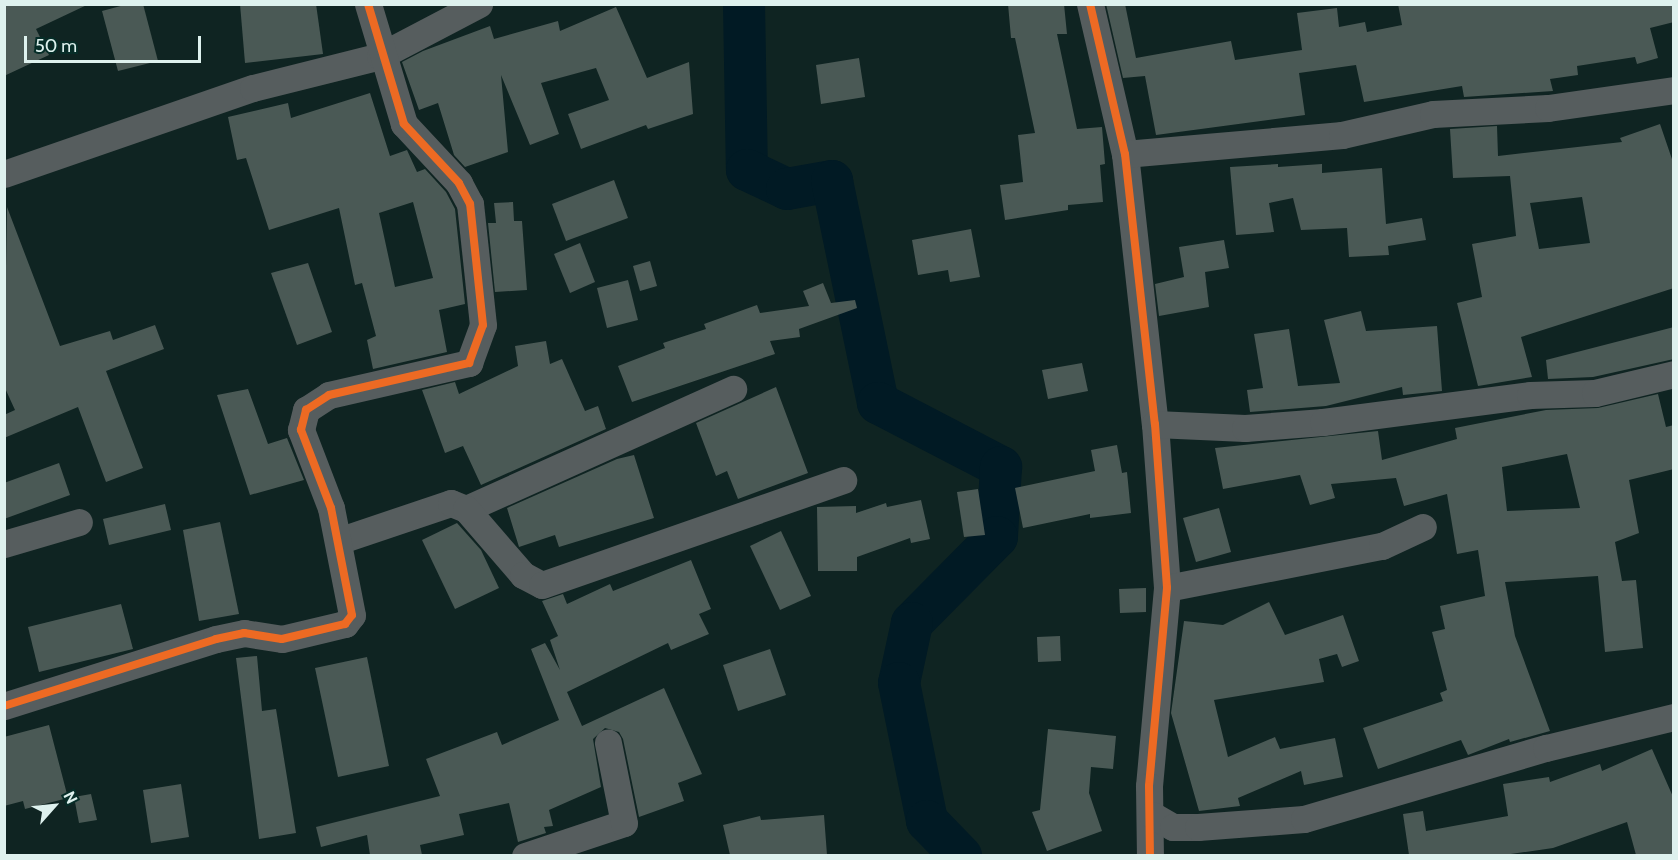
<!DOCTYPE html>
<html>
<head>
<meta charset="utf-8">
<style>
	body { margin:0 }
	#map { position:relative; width:1678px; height:860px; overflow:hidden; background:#0f2422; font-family:Cabin,sans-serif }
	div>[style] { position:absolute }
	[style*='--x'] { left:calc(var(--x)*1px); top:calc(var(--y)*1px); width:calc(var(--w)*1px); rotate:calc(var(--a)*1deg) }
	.river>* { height:42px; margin:-21px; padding:0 21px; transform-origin:21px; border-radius:21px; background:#011a24 }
	.building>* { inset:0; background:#4a5955 }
	.minor>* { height:27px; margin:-13.5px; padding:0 13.5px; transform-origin:13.5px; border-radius:13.5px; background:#565d5e }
	.cycleway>* { height:8px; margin:-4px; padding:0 4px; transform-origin:4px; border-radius:4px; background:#ed6a23 }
	span { translate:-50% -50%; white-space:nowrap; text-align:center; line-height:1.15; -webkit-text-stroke:5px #062d28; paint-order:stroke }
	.frame { position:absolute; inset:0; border:6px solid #def1ee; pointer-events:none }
	.north { position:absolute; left:24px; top:776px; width:60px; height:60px; -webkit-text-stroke:4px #062d28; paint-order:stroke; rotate:63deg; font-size:16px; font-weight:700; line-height:24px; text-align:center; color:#def1ee }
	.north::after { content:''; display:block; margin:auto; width:21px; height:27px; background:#def1ee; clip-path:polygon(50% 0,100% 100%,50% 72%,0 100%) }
	.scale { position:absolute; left:24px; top:36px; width:177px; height:27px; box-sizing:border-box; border:3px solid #def1ee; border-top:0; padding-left:8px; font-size:18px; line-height:21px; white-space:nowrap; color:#def1ee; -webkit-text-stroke:4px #062d28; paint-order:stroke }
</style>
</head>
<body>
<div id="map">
	<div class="river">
		<div style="--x:744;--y:4;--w:166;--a:89"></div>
		<div style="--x:747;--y:170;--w:44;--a:25.4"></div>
		<div style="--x:787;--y:189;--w:46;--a:-10.1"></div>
		<div style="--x:832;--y:181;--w:227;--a:78.3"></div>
		<div style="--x:878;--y:403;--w:139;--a:27.5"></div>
		<div style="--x:1001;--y:467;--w:70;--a:93.3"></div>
		<div style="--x:997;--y:537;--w:121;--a:134.7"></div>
		<div style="--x:912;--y:623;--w:61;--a:102.2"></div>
		<div style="--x:899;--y:683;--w:141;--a:78.5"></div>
		<div style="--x:927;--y:821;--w:49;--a:45.8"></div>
	</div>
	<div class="building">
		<div style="clip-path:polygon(4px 4px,89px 4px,36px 29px,49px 55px,4px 76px)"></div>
		<div style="clip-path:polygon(128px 4px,143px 4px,158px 61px,118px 71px,102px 11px)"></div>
		<div style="clip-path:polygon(240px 4px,316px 4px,323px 54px,245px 63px)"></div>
		<div style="clip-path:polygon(1008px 4px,1064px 4px,1067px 34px,1057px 34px,1077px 129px,1102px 127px,1105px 164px,1100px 165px,1103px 202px,1068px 205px,1068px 210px,1005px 220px,1000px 185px,1023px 182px,1018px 135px,1035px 133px,1015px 38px,1011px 38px)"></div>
		<div style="clip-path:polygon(1106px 4px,1125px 4px,1136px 58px,1231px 41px,1235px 60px,1302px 50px,1297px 13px,1337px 8px,1339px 27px,1365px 22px,1367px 32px,1402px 25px,1398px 4px,1674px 4px,1674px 22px,1650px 28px,1658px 58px,1637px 64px,1635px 57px,1577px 66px,1578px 75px,1550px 79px,1553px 91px,1464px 97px,1462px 86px,1364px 102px,1356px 65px,1299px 73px,1305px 115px,1156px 135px,1145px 76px,1123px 78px)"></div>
		<div style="clip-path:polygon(616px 7px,647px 78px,689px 62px,693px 114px,648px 129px,646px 125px,581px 149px,568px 114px,609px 100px,596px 68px,541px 83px,559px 134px,530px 145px,501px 75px,508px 152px,465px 167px,454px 155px,438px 103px,419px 110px,402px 62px,423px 51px,490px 26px,494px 39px,558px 21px,560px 31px)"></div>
		<div style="clip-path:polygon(859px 58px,865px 97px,821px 104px,816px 65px)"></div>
		<div style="clip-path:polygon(evenodd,370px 93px,390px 156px,407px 150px,417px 172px,425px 169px,446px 192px,455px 209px,465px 304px,439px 310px,447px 352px,373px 369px,367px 340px,376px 336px,362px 283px,355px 285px,339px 208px,269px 230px,246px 158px,237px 160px,228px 117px,288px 103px,291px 118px,370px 93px,413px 202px,433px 278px,395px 287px,379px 213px,413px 202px)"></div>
		<div style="clip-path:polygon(evenodd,1660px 124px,1674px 165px,1674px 288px,1521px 337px,1532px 377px,1478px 386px,1457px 303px,1482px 297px,1472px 244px,1516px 236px,1510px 176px,1453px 178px,1450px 129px,1497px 126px,1498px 156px,1622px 142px,1620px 138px,1660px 124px,1582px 197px,1590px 243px,1539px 249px,1530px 203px,1582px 197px)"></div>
		<div style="clip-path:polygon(1278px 164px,1278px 167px,1322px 164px,1322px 173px,1382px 168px,1386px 224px,1422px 218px,1426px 240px,1388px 246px,1389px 255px,1349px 257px,1347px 228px,1301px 230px,1293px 198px,1269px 203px,1274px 232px,1236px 235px,1230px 167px)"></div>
		<div style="clip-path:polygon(614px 180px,628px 218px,566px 241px,552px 204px)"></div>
		<div style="clip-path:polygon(513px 202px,514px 221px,522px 221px,527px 290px,495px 292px,488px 223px,496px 223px,494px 203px)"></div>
		<div style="clip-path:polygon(7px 207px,60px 346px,110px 331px,113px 340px,155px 325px,164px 349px,106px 371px,143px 468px,106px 482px,78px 407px,4px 438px,4px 415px,15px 410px,4px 386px)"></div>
		<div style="clip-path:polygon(971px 229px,980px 277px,950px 282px,948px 270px,918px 275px,912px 240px)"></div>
		<div style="clip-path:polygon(1224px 240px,1229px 268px,1205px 272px,1209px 307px,1159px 316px,1155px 284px,1184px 277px,1179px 247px)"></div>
		<div style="clip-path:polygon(580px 243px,595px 282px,570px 293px,554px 254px)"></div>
		<div style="clip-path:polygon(650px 261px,657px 286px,640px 291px,633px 266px)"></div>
		<div style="clip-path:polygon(308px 263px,332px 332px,297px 345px,271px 273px)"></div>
		<div style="clip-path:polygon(628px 280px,638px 320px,607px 328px,597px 288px)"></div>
		<div style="clip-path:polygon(823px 283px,831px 303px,855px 300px,857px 308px,799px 329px,800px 337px,770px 341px,775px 354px,632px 402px,618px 366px,665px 348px,663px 343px,706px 329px,704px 324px,757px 305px,760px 313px,809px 306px,803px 291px)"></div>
		<div style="clip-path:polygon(1361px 311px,1366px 331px,1437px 326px,1442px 391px,1403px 395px,1402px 387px,1326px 406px,1250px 412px,1247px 390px,1263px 388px,1254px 334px,1289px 329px,1298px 386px,1340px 383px,1324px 320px)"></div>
		<div style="clip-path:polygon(1674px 327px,1674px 359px,1593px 377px,1548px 379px,1546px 360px)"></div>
		<div style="clip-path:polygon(546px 341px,550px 364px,562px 359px,585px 411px,598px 406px,606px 429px,481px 485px,463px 446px,445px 453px,422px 390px,455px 382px,459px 394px,518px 366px,515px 346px)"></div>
		<div style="clip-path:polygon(1082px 363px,1088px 391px,1048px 399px,1042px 370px)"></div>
		<div style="clip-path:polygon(776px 387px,808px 473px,738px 499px,727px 471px,716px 476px,696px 423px)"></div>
		<div style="clip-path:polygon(248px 389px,268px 444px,287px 438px,304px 480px,250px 495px,217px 395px)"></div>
		<div style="clip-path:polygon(evenodd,1658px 394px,1666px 427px,1674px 425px,1674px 469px,1629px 480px,1639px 533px,1615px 542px,1622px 581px,1636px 580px,1643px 648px,1605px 652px,1598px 576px,1505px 582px,1515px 636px,1550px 731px,1510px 742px,1509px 739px,1468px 755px,1461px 740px,1378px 769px,1363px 728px,1443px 701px,1440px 693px,1447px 690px,1432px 632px,1445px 629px,1440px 606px,1485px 596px,1478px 550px,1457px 554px,1447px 494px,1404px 506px,1396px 478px,1331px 484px,1335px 498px,1310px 505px,1300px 475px,1223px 489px,1215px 448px,1378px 431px,1382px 460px,1457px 439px,1455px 428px,1546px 410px,1598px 408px,1658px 394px,1567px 454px,1580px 508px,1507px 511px,1502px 467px,1567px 454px)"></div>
		<div style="clip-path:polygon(1117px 445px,1122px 473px,1127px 472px,1131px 513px,1090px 518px,1090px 514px,1023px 528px,1015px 488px,1095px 471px,1091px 450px)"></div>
		<div style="clip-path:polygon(634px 455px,654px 518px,559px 547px,555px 535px,519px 547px,507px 508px,617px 459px)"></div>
		<div style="clip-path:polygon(59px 463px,70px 495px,4px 519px,4px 483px)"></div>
		<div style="clip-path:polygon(978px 489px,985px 535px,964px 537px,957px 492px)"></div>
		<div style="clip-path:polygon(921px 500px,930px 539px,911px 543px,910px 538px,857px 557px,857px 571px,818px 571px,817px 507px,856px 506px,856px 513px,886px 503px,887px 507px)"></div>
		<div style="clip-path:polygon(165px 504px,171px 530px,109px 545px,103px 519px)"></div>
		<div style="clip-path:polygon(1219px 508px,1231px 552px,1196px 562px,1183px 518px)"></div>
		<div style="clip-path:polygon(220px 522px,239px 614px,199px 621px,183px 530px)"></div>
		<div style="clip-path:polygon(457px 523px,481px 550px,499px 588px,455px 609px,422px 540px)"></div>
		<div style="clip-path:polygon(781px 531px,811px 596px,780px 610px,750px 546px)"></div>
		<div style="clip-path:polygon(691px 560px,711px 609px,699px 614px,709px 634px,671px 650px,668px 643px,567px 692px,582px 726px,664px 688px,702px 774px,678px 783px,684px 801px,639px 817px,623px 739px,619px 732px,605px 728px,593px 739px,601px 787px,549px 810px,553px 826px,544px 827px,546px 833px,518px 842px,509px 803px,459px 814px,464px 835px,420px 845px,422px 855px,370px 855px,367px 835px,321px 847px,316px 827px,440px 796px,426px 759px,497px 732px,502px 745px,559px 720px,531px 649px,545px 643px,560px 670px,550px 640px,558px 636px,542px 601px,563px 594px,567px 604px,610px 584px,613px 591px)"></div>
		<div style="clip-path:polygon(1146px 588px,1146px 612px,1120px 613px,1119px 589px)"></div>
		<div style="clip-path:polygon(1269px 602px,1285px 635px,1343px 615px,1359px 661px,1342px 667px,1337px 654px,1319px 659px,1324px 682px,1214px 700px,1228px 757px,1275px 737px,1280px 749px,1335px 738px,1343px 777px,1304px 785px,1301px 771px,1238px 798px,1240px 806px,1199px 811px,1171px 713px,1184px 621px,1223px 625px)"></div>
		<div style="clip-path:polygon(121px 604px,133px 649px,39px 672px,28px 627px)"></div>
		<div style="clip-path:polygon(1060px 636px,1061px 661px,1038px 662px,1037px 637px)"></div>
		<div style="clip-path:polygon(770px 649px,786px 695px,738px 711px,723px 665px)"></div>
		<div style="clip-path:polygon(257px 656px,262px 711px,276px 709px,296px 833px,259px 839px,236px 658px)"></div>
		<div style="clip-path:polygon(367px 657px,389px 766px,338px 777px,315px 668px)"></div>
		<div style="clip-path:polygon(49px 725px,68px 798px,25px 809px,23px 801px,4px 806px,4px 737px)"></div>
		<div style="clip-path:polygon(1048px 729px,1116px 736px,1113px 769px,1091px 767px,1089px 793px,1102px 831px,1047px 851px,1032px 812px,1040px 810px)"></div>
		<div style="clip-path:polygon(1652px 749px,1674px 799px,1674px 855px,1636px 855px,1627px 822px,1553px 848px,1504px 855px,1409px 855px,1403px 814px,1423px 811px,1426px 831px,1508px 816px,1503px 784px,1549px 777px,1550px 782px,1600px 764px,1602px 771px)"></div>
		<div style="clip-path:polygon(181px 784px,189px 837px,151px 843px,143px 790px)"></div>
		<div style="clip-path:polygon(91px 794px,97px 820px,79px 823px,74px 797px)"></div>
		<div style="clip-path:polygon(824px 815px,827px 855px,730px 855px,723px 825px,760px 816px,761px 820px)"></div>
	</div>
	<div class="minor">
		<div style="--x:1090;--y:4;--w:154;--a:76.9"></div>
		<div style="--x:1125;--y:154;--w:272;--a:83.7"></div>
		<div style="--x:1155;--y:424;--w:164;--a:85.8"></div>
		<div style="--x:1167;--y:588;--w:199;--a:95.2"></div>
		<div style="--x:1149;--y:786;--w:70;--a:89.2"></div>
		<div style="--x:1125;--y:154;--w:218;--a:-5"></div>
		<div style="--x:1342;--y:135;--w:93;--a:-13"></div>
		<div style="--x:1433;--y:114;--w:115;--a:-3"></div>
		<div style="--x:1548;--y:108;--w:127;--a:-8.1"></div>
		<div style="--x:4;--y:174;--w:263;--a:-19.1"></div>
		<div style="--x:253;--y:88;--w:131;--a:-14.1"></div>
		<div style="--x:380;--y:56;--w:112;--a:-27.7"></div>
		<div style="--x:1155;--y:424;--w:90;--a:2.5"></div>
		<div style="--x:1245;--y:428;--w:78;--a:-4.4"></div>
		<div style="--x:1323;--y:422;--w:209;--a:-7.4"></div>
		<div style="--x:1530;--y:395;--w:65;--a:-1.8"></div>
		<div style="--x:1595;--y:393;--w:81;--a:-13.5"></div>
		<div style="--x:466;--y:509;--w:293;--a:-24.2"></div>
		<div style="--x:338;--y:541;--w:119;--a:-18.6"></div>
		<div style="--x:451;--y:503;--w:16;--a:22"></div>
		<div style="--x:466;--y:509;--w:87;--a:49.2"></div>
		<div style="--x:523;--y:575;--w:21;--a:28"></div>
		<div style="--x:542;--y:585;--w:319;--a:-19.2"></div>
		<div style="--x:4;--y:544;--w:78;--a:-16.3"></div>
		<div style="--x:1167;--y:588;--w:219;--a:-11.1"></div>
		<div style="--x:1382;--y:546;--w:45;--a:-24.9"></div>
		<div style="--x:4;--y:706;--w:222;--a:-17.5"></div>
		<div style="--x:216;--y:639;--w:29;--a:-12"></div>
		<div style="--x:244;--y:633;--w:38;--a:9"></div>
		<div style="--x:282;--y:639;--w:65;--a:-13.4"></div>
		<div style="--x:345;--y:624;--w:11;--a:-52"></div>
		<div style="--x:352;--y:615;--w:109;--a:-101.1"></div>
		<div style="--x:331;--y:508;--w:84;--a:-111"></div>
		<div style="--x:301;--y:430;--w:21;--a:-76"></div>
		<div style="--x:306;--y:410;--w:27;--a:-33"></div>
		<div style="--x:329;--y:395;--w:144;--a:-12.9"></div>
		<div style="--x:469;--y:363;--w:40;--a:-69.8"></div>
		<div style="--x:483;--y:325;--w:122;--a:-96.1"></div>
		<div style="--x:470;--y:204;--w:24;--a:-118"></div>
		<div style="--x:459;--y:183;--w:81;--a:-133"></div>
		<div style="--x:404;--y:124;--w:125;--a:-106.7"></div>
		<div style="--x:1152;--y:815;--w:24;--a:30"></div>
		<div style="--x:1173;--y:827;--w:25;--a:0"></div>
		<div style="--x:1198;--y:827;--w:106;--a:-4.3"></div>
		<div style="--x:1304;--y:819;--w:252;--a:-16.4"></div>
		<div style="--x:1546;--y:748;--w:132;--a:-13.6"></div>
		<div style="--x:525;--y:856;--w:104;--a:-18.4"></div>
		<div style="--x:624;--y:823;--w:82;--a:-101.3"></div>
	</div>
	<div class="cycleway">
		<div style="--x:1090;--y:4;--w:154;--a:76.9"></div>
		<div style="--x:1125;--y:154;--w:272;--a:83.7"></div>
		<div style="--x:1155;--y:424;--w:164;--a:85.8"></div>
		<div style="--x:1167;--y:588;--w:199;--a:95.2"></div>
		<div style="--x:1149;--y:786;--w:70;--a:89.2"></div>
		<div style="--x:4;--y:706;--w:222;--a:-17.5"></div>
		<div style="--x:216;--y:639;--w:29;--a:-12"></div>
		<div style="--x:244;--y:633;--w:38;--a:9"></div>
		<div style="--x:282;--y:639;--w:65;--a:-13.4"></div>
		<div style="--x:345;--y:624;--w:11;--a:-52"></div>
		<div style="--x:352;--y:615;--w:109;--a:-101.1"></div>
		<div style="--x:331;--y:508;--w:84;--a:-111"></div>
		<div style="--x:301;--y:430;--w:21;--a:-76"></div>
		<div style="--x:306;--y:410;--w:27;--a:-33"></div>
		<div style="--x:329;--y:395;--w:144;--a:-12.9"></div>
		<div style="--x:469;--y:363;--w:40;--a:-69.8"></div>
		<div style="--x:483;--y:325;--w:122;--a:-96.1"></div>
		<div style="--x:470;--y:204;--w:24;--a:-118"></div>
		<div style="--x:459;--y:183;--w:81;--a:-133"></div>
		<div style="--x:404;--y:124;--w:125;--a:-106.7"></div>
	</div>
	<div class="frame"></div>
	<div class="north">N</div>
	<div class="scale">50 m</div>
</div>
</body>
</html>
